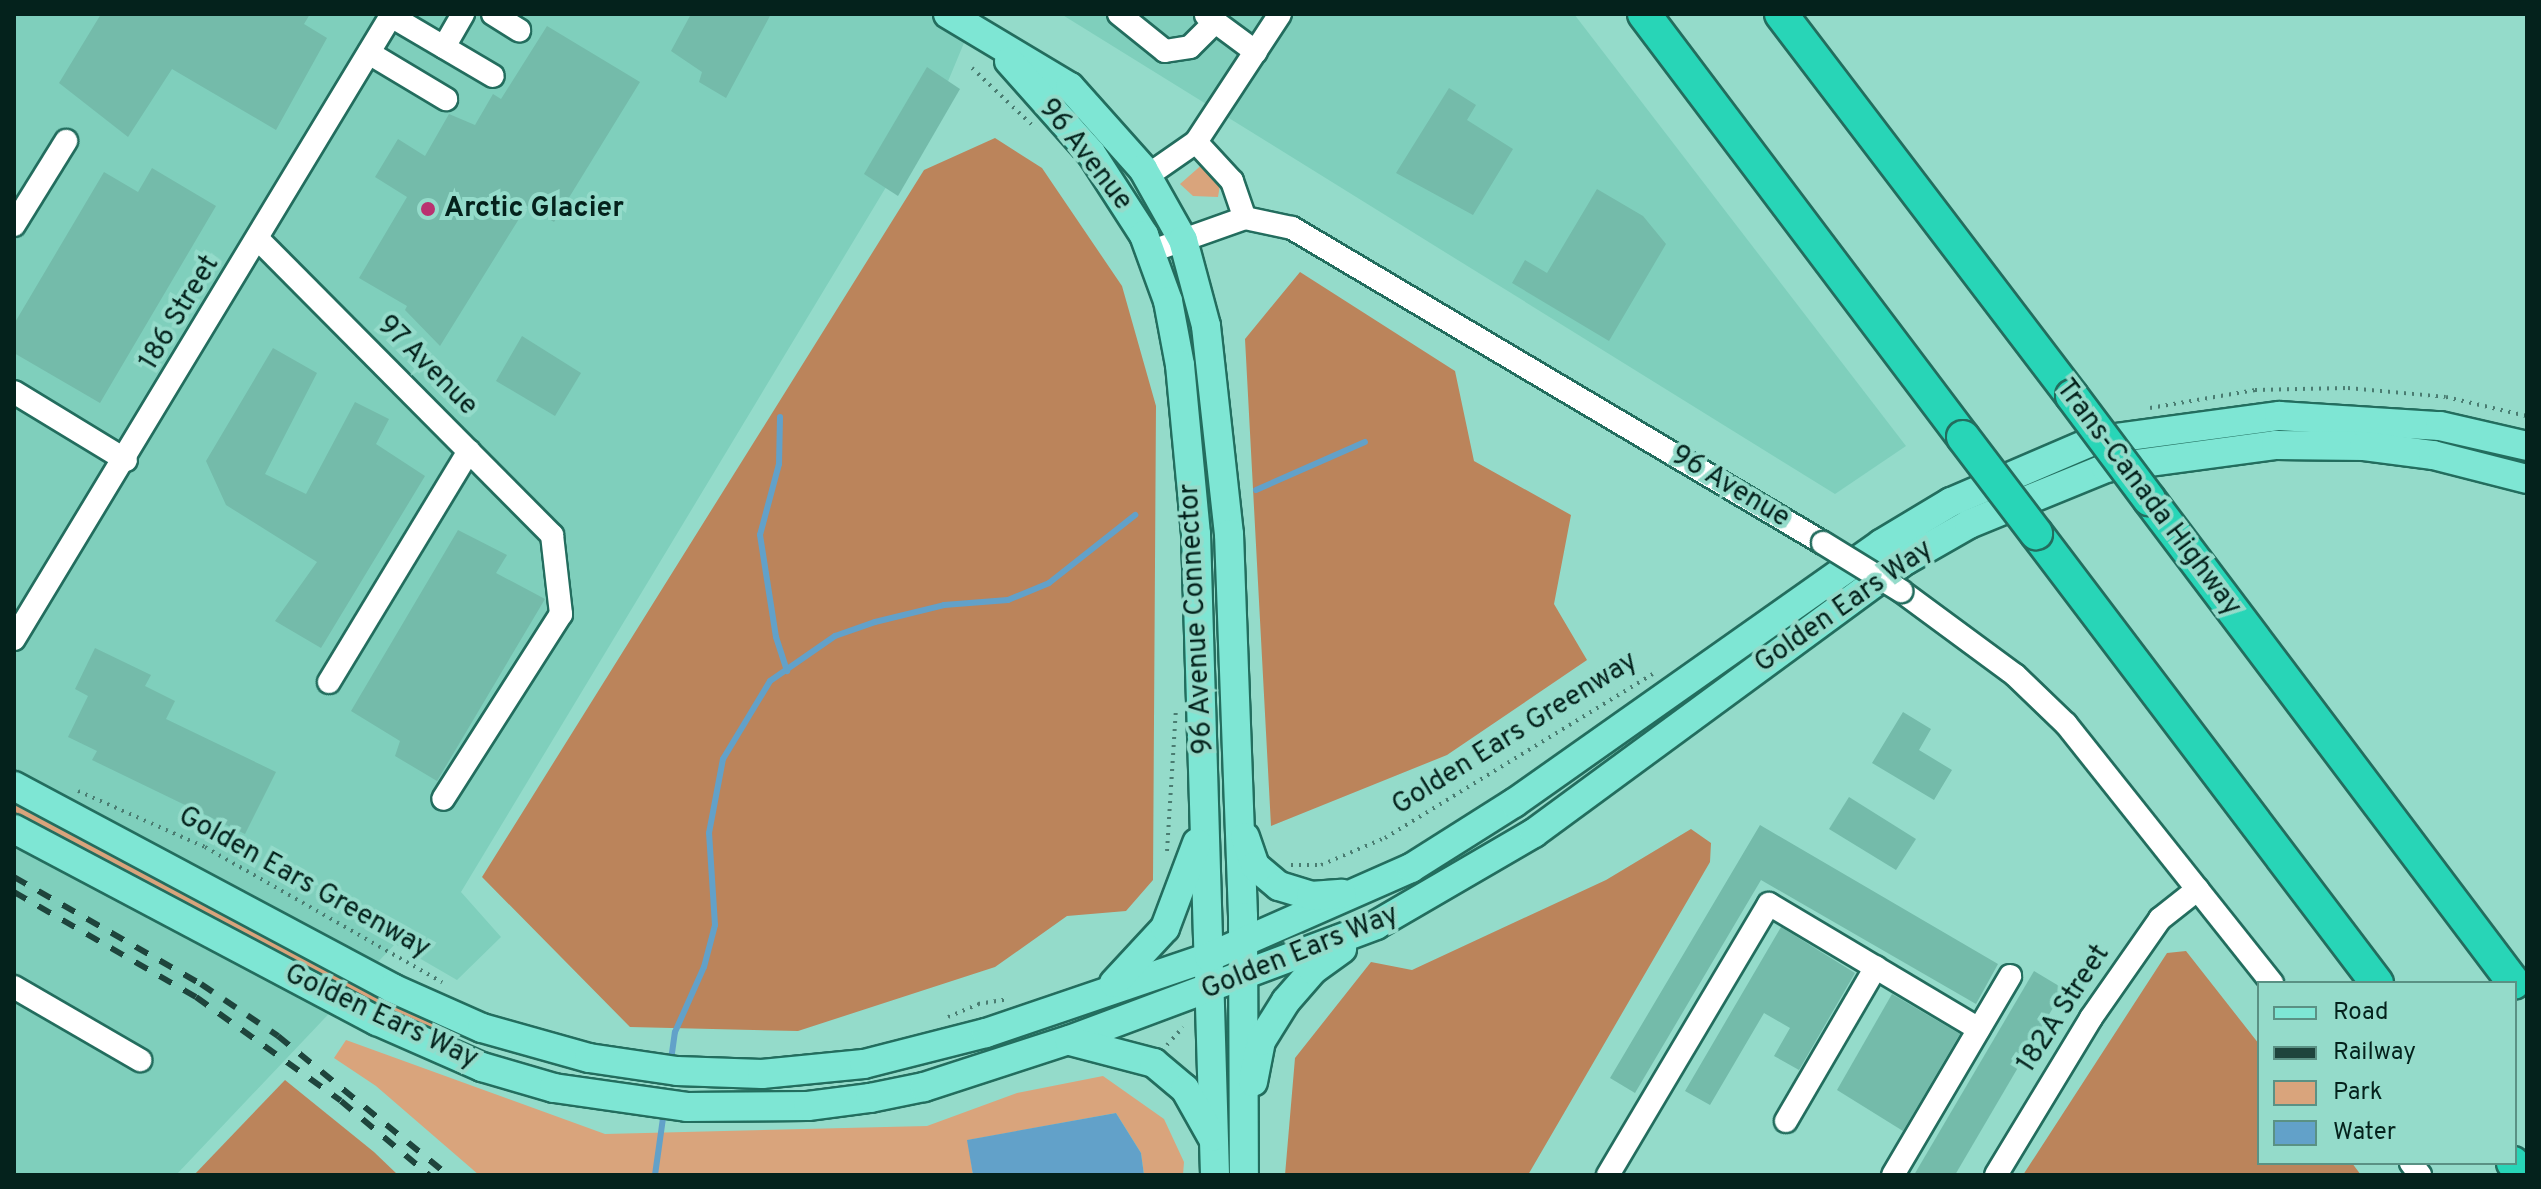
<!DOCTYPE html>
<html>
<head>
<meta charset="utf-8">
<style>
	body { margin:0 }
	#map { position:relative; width:2541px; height:1189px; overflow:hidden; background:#94dbca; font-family:Overpass,sans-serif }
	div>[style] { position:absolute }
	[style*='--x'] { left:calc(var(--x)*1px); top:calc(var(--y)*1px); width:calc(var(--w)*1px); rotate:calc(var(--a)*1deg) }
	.built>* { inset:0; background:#7fcfbc }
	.green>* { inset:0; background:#d9a47c }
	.forest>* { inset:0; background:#bb845b }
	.water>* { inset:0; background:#62a1c9 }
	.stream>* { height:6px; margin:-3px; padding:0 3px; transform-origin:3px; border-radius:3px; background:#62a1c9 }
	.building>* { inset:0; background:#74bbaa }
	.path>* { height:4px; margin-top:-2px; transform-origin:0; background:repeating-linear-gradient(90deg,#4a7c71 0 2px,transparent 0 8px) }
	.roads { filter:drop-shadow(2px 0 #236d5e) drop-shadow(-2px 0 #236d5e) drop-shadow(0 2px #236d5e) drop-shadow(0 -2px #236d5e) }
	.minor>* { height:22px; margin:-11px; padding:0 11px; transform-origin:11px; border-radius:11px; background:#fff }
	.major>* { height:28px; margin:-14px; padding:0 14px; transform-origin:14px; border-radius:14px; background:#7ee6d4 }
	.highway>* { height:32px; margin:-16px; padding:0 16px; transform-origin:16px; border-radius:16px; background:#28d5b7 }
	.rail>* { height:6px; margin-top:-3px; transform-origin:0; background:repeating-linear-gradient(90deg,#1e443c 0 14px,transparent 0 28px) }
	.bridges { filter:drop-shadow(2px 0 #236d5e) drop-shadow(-2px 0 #236d5e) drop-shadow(0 2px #236d5e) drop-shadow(0 -2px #236d5e) }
	.minor-bridge>* { height:22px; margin:-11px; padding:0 11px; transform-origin:11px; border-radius:11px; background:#fff }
	.highway-bridge>* { height:32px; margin:-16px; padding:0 16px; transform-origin:16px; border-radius:16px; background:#28d5b7 }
	.dots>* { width:22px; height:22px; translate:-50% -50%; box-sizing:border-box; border:4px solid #94dbca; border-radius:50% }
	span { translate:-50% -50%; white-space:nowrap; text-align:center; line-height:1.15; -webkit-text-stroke:8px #94dbca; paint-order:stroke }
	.street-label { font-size:28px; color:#04221c }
	.poi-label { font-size:28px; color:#04221c; font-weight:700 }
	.left { translate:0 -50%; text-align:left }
	.frame { position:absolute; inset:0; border:16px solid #04221c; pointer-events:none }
	.legend { position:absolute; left:2257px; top:981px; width:260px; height:184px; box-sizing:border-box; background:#94dbca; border:2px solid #5a9184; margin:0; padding:10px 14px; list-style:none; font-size:24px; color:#04221c }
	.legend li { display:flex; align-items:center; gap:16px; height:40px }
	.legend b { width:40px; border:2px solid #5a9184 }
</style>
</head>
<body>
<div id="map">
	<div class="built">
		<div style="clip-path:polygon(14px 14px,976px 14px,944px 91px,461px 892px,501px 937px,457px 980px,395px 944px,176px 1175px,14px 1175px)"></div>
		<div style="clip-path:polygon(1061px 14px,1574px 14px,1906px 446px,1835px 494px)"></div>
	</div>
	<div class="green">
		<div style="clip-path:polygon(1205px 162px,1221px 179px,1218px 197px,1193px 196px,1180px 184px)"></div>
		<div style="clip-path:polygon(14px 800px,443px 1027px,442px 1032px,375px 1006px,14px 814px)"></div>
		<div style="clip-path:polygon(346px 1040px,605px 1134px,927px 1126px,1017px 1093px,1103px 1076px,1164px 1119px,1184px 1162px,1183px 1175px,1144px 1175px,1141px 1153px,1116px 1113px,968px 1140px,973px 1175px,479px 1175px,376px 1086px,334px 1058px)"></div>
	</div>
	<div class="forest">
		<div style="clip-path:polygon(995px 138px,1042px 168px,1122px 286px,1156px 406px,1153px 880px,1126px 911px,1067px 916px,995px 967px,798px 1031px,630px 1027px,482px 877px,924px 170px)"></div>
		<div style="clip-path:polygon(1300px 272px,1455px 371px,1474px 461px,1571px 515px,1554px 604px,1587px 660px,1447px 755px,1271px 826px,1245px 339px)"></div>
		<div style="clip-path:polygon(1691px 829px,1711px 843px,1710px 862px,1528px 1175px,1285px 1175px,1295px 1058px,1371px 962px,1412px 970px,1606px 880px)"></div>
		<div style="clip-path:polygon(2186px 951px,2259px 1044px,2259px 1163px,2352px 1163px,2361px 1175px,2023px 1175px,2167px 953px)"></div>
		<div style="clip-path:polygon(285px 1080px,374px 1152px,398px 1175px,194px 1175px)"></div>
	</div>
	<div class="water">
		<div style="clip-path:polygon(1116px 1113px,1141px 1153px,1144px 1175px,973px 1175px,967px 1140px)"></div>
	</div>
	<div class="stream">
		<div style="--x:780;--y:417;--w:47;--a:91.2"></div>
		<div style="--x:779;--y:464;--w:73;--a:105"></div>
		<div style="--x:760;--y:535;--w:103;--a:81.1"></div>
		<div style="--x:776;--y:637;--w:36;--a:72"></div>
		<div style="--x:1256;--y:490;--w:119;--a:-23.8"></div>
		<div style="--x:671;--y:1060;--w:28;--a:-82"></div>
		<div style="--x:675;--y:1032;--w:71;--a:-66"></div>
		<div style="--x:704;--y:967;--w:43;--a:-75.3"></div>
		<div style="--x:715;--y:925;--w:92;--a:-93.7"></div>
		<div style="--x:709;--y:833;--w:75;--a:-79.3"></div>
		<div style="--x:723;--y:759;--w:91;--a:-58.9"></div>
		<div style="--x:770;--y:681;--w:79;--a:-34.7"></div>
		<div style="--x:835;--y:636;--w:42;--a:-19.3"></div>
		<div style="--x:875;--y:622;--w:71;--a:-13.8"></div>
		<div style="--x:944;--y:605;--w:64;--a:-4.5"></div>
		<div style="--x:1008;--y:600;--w:44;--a:-22.5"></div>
		<div style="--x:1049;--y:583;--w:110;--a:-38.3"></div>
		<div style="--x:655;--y:1175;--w:65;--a:-82"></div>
	</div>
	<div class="building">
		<div style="clip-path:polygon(101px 14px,310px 14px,304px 24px,327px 38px,276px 130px,172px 69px,128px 137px,59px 83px)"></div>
		<div style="clip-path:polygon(691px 14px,771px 14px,726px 98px,699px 82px,702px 72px,671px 51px)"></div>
		<div style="clip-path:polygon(547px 26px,640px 82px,554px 222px,527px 206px,440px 346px,405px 310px,407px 306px,359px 278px,407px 197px,375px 177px,398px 139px,425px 156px,449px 114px,475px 125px,493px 94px,501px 99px)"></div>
		<div style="clip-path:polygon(927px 67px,960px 89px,898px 196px,864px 174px)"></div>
		<div style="clip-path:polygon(1449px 88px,1476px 105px,1467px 120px,1513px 149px,1473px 215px,1396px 173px)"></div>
		<div style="clip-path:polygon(152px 168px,216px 206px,100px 403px,14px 353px,14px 324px,104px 172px,138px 192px)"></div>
		<div style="clip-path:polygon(1597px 189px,1643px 216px,1666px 244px,1609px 341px,1512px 283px,1525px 260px,1547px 273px)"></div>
		<div style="clip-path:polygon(522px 336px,581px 373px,555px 416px,496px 381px)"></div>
		<div style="clip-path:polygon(273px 348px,317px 373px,265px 474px,306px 494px,355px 402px,389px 419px,376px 444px,425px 476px,321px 648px,275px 621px,317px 562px,226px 505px,206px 461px)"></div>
		<div style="clip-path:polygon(458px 530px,507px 555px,496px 573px,545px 599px,437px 781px,395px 756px,400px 741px,351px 711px)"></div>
		<div style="clip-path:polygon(95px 648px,151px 675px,145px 686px,175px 701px,166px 719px,276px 772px,245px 834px,92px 760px,97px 751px,68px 737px,88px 696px,75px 689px)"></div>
		<div style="clip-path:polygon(1903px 712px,1931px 729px,1919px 750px,1952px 770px,1934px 800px,1872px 763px)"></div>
		<div style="clip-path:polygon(1849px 797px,1916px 839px,1896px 870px,1829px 829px)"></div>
		<div style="clip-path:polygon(1760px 825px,1998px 964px,1976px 1004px,1761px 880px,1635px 1093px,1610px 1078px)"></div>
		<div style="clip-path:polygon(1781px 927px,1855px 973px,1799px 1070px,1774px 1056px,1790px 1028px,1764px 1013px,1710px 1105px,1685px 1091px)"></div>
		<div style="clip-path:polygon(2034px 971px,2064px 989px,1955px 1175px,1914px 1175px)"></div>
		<div style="clip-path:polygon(1892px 994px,1960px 1034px,1903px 1131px,1837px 1090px)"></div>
	</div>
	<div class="path">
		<div style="--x:972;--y:68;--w:83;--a:43.5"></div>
		<div style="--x:2150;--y:408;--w:107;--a:-9.7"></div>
		<div style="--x:2255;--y:390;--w:93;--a:-1.2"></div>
		<div style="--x:2348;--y:388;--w:98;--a:5.2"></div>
		<div style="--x:2446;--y:397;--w:83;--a:13.2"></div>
		<div style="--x:78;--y:791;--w:139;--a:23.8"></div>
		<div style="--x:205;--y:847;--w:273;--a:29.7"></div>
		<div style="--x:1167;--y:851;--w:143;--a:-86.4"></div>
		<div style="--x:1291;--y:865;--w:30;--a:0"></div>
		<div style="--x:1321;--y:865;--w:69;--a:-22.9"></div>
		<div style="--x:1385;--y:838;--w:314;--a:-31.5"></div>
		<div style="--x:948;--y:1017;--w:33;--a:-23"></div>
		<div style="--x:978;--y:1004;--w:30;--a:-9"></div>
		<div style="--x:1167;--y:1045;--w:24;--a:-48"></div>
	</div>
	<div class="roads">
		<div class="minor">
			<div style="--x:493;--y:14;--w:31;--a:32"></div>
			<div style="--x:1119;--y:14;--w:59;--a:38.8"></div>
			<div style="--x:1165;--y:51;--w:25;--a:-9"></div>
			<div style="--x:1190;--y:47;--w:33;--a:-45"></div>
			<div style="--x:1206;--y:15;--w:62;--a:36.5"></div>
			<div style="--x:391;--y:16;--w:118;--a:30.5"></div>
			<div style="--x:444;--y:47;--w:38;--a:-60"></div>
			<div style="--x:369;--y:53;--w:90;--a:30.9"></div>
			<div style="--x:1196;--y:142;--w:53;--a:47.3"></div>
			<div style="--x:1232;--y:181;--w:39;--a:71"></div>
			<div style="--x:1147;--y:176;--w:60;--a:-34.8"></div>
			<div style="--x:1196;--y:142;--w:153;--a:-56.7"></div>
			<div style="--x:14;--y:225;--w:99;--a:-58.2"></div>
			<div style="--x:259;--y:240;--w:416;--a:45.2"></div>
			<div style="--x:552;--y:535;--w:80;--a:83.5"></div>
			<div style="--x:561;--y:614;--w:219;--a:122.5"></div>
			<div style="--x:1152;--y:251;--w:99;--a:-19.5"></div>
			<div style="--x:1245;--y:218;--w:48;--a:12"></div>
			<div style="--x:1292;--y:228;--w:617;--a:30.68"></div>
			<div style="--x:14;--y:392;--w:131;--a:31.3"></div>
			<div style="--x:1901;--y:591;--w:142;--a:36.4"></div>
			<div style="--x:2015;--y:675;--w:71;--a:43.9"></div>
			<div style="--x:2066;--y:724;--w:331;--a:51.5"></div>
			<div style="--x:14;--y:639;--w:730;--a:-58.83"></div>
			<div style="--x:329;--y:682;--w:270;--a:-58.8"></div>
			<div style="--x:14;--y:987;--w:146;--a:30.1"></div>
			<div style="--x:1786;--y:1121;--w:178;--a:-59.7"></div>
			<div style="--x:2411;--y:1163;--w:15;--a:53"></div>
			<div style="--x:1608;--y:1175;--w:315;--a:-59.3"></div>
			<div style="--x:1769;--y:904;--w:244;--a:30.8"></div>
			<div style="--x:1893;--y:1175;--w:231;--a:-59.5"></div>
			<div style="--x:1996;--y:1175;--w:184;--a:-58.8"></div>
			<div style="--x:2091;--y:1018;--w:121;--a:-55.1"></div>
			<div style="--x:2160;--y:919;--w:48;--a:-38.3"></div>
		</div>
		<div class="major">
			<div style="--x:948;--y:14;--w:142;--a:30.9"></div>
			<div style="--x:1070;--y:87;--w:110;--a:48.3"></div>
			<div style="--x:1143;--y:169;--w:81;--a:60.6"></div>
			<div style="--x:1183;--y:240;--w:89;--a:75"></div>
			<div style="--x:1206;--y:326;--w:209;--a:83.7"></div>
			<div style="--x:1229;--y:534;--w:383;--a:87.9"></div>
			<div style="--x:1243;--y:917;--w:258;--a:89.8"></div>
			<div style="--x:1009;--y:61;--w:123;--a:48.3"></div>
			<div style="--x:1091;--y:153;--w:98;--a:57.1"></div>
			<div style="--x:1144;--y:235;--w:70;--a:70"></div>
			<div style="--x:1168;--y:301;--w:65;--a:79.4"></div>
			<div style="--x:1180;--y:365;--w:170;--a:84.6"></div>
			<div style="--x:1196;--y:534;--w:641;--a:88.3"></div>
			<div style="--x:14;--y:786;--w:429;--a:28.1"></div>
			<div style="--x:392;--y:988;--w:98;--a:24"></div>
			<div style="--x:482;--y:1028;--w:111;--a:15.7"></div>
			<div style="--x:589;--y:1058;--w:89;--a:8.4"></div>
			<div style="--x:677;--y:1071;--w:85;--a:2"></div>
			<div style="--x:762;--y:1074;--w:102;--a:-5.6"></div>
			<div style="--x:864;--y:1064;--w:126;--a:-14.3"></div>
			<div style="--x:986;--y:1033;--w:236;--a:-18.8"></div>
			<div style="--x:1209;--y:957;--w:221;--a:-23.8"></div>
			<div style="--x:1411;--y:868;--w:122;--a:-32.3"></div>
			<div style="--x:1514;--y:803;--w:449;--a:-35.2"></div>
			<div style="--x:1881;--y:544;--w:82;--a:-31"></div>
			<div style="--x:1951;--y:502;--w:155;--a:-23.2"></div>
			<div style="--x:2093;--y:441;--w:188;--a:-7.7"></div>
			<div style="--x:2279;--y:416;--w:161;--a:3.6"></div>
			<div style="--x:2440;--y:426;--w:89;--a:12.9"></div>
			<div style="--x:14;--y:829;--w:411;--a:27.9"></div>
			<div style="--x:377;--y:1021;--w:115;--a:23.7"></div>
			<div style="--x:482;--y:1067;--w:75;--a:16.3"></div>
			<div style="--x:554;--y:1088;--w:134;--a:8.1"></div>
			<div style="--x:687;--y:1107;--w:121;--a:-0.5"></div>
			<div style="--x:808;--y:1106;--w:63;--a:-7.4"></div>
			<div style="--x:870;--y:1098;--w:55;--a:-11.5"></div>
			<div style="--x:924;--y:1087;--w:152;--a:-18"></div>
			<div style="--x:1069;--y:1040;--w:328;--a:-20.5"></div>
			<div style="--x:1376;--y:925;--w:183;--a:-30.2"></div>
			<div style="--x:1534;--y:833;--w:461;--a:-36.3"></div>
			<div style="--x:1906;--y:560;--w:73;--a:-29.7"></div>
			<div style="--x:1969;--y:524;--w:148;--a:-22.2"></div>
			<div style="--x:2106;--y:468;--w:172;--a:-7.7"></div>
			<div style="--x:2276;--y:445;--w:88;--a:0.7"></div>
			<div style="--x:2364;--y:446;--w:70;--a:7.4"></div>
			<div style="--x:2433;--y:455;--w:97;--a:14.3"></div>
			<div style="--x:1245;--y:837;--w:31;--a:71"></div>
			<div style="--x:1255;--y:866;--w:31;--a:40"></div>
			<div style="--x:1279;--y:886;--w:34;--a:17"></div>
			<div style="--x:1311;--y:896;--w:31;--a:-4"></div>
			<div style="--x:1114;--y:983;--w:75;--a:-47.2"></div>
			<div style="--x:1165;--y:928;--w:91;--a:-69.4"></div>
			<div style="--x:1070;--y:1041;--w:87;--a:14.7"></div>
			<div style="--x:1154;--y:1063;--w:40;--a:40"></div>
			<div style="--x:1185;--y:1089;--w:55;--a:60.6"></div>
			<div style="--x:1253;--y:1082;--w:42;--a:-79"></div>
			<div style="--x:1261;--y:1041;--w:47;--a:-58"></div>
			<div style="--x:1286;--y:1001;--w:41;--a:-48.9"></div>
			<div style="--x:1313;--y:970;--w:36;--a:-36"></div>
		</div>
		<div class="highway">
			<div style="--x:1644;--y:14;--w:530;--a:52.98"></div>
			<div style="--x:1781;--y:14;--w:480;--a:52.7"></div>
			<div style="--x:2149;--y:499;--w:606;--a:52.98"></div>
			<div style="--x:2036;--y:533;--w:565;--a:52.85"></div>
			<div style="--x:2513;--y:1163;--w:16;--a:50"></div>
		</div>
	</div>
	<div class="rail">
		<div style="--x:14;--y:877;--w:215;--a:29.8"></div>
		<div style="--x:201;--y:984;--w:93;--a:34"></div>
		<div style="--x:278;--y:1036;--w:220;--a:39.3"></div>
		<div style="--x:14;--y:892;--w:210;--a:30"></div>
		<div style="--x:196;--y:997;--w:178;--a:35.6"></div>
		<div style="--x:341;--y:1101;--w:115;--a:40.1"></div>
	</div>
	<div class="bridges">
		<div class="minor-bridge">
			<div style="--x:1823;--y:543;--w:92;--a:31.6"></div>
		</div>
		<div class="highway-bridge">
			<div style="--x:2072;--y:396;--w:129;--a:53.2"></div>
			<div style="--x:1963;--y:437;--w:121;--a:52.8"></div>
		</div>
	</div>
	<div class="dots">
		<div style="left:428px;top:209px;background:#ba3170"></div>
	</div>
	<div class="street-label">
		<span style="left:1085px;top:155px;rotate:52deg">96 Avenue</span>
		<span style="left:180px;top:313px;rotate:-59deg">186 Street</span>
		<span style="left:427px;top:366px;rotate:45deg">97 Avenue</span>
		<span style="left:1730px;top:487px;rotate:31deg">96 Avenue</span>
		<span style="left:2148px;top:498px;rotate:53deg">Trans-Canada Highway</span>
		<span style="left:1844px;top:607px;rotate:-35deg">Golden Ears Way</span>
		<span style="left:1197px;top:619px;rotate:-93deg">96 Avenue Connector</span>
		<span style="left:1515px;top:734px;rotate:-32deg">Golden Ears Greenway</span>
		<span style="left:304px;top:883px;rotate:29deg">Golden Ears Greenway</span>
		<span style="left:1300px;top:953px;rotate:-22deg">Golden Ears Way</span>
		<span style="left:2064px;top:1009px;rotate:-57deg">182A Street</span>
		<span style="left:381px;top:1017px;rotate:25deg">Golden Ears Way</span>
	</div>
	<div class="poi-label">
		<span class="left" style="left:444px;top:209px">Arctic Glacier</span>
	</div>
	<div class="frame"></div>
	<ul class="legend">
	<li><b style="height:10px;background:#7ee6d4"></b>Road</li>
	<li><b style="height:10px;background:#1e443c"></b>Railway</li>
	<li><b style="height:22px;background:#d9a47c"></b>Park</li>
	<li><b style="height:22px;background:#62a1c9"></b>Water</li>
	</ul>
</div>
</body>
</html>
